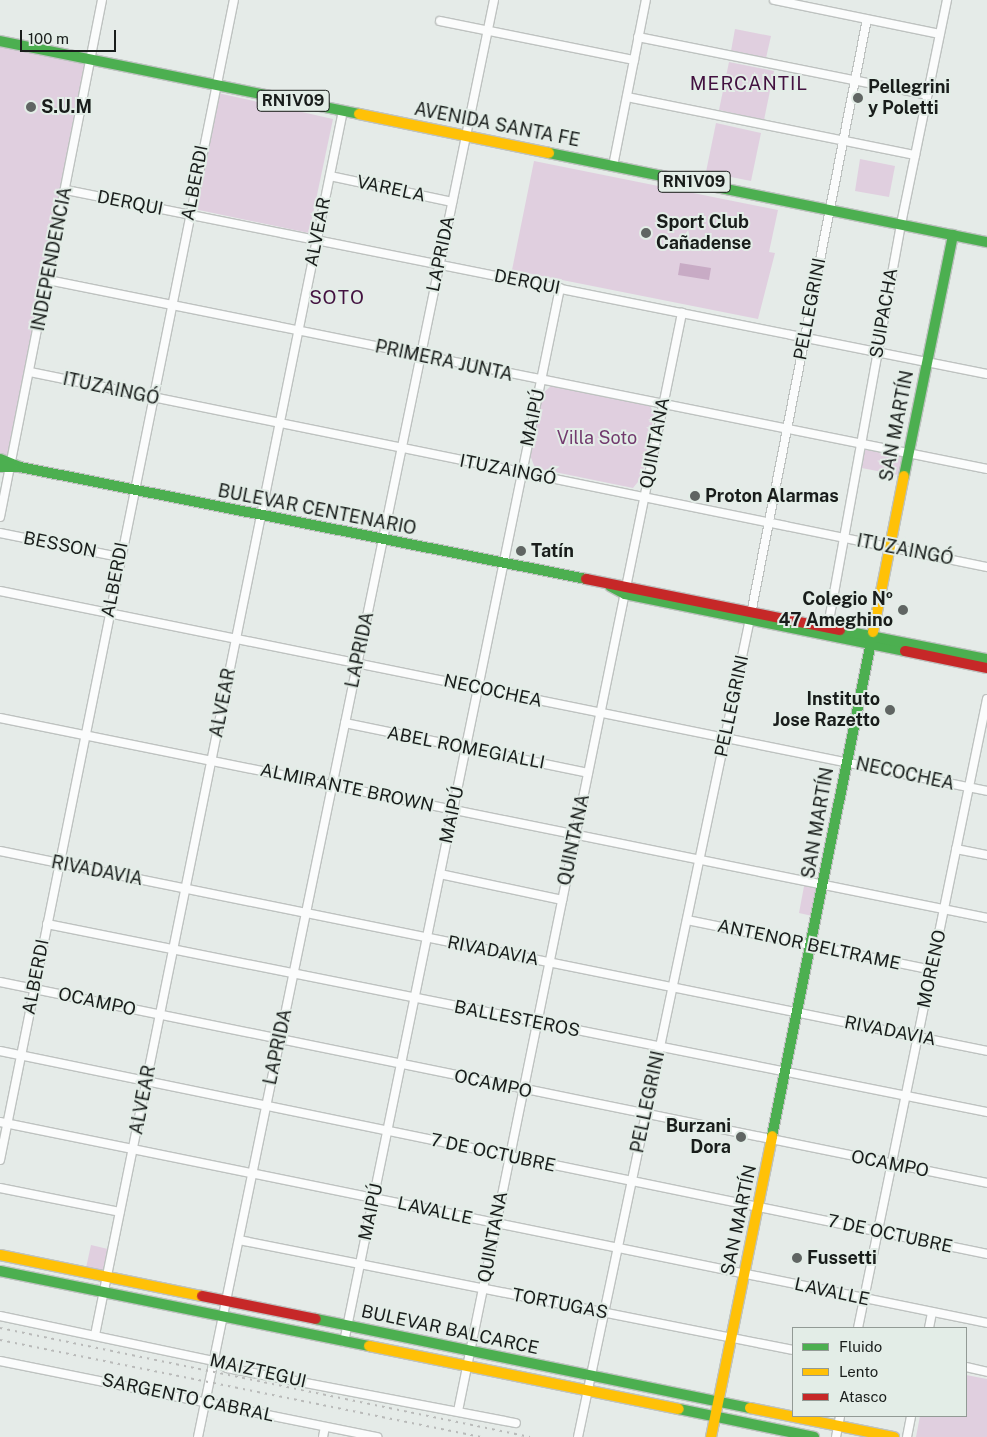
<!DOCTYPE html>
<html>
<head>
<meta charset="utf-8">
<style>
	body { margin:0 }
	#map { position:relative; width:987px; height:1437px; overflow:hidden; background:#e5ebe8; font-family:"Public Sans",sans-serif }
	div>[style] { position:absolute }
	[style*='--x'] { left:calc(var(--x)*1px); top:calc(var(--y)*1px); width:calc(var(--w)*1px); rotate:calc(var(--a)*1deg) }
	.green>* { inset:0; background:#e0cfdf }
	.water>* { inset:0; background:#c8abc5 }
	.roads { filter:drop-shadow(1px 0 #bec2c0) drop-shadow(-1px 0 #bec2c0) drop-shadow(0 1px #bec2c0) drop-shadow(0 -1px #bec2c0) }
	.street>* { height:8px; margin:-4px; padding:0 4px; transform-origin:4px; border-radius:4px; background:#fbfcfc }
	.fast>* { height:10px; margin:-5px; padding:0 5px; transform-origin:5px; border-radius:5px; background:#4caf50 }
	.slow>* { height:10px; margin:-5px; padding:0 5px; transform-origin:5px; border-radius:5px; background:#ffc107 }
	.jam>* { height:10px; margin:-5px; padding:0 5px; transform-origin:5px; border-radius:5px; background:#c62828 }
	.rail>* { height:2px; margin-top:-1px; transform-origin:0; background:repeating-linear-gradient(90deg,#b9bab9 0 2.5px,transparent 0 7.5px) }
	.dots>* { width:14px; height:14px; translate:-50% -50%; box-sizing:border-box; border:2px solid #e3ede7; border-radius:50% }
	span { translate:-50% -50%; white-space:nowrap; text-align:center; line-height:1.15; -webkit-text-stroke:4px #e3ede7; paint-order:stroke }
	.shield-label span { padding:1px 4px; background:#e3ede7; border:1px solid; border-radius:4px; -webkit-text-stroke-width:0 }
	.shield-label { font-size:16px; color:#191d1b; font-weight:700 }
	.poi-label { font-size:18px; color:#191d1b; font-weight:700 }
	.left { translate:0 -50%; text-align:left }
	.right { translate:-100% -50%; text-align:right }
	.street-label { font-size:18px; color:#191d1b }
	.park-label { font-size:18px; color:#723a6e }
	.neighbourhood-label { font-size:19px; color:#431140; letter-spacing:1px }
	.legend { position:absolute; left:792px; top:1327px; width:175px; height:90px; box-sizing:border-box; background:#e3ede7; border:1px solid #929a95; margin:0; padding:6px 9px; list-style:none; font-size:15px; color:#191d1b }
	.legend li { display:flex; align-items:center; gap:10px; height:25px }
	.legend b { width:25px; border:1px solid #929a95 }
	.scale { position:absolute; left:20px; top:30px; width:96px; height:22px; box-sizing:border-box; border:2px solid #191d1b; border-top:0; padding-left:6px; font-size:15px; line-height:18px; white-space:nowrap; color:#191d1b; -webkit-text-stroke:4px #e3ede7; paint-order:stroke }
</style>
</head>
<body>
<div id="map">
	<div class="green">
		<div style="clip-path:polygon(735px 29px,771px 36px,766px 58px,731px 51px)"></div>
		<div style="clip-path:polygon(0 41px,91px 60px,12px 461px,0 459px)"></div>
		<div style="clip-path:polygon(729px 62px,774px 71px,764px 120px,719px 110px)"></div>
		<div style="clip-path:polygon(218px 93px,333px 119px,309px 233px,194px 209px)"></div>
		<div style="clip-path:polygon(716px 123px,761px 133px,751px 181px,706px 172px)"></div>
		<div style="clip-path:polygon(860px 159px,895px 166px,889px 197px,855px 191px)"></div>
		<div style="clip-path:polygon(534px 161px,778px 210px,769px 252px,775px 253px,758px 319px,512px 270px)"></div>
		<div style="clip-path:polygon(551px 386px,650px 406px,654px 413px,642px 477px,633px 488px,535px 468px,530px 455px,542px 394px)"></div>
		<div style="clip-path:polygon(860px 443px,908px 452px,904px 476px,856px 467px)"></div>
		<div style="clip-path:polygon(805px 881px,824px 886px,817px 917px,799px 913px)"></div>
		<div style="clip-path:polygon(91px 1245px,108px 1249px,103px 1271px,86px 1268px)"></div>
		<div style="clip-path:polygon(966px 1375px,987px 1379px,987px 1437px,916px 1437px,920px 1416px,966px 1416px)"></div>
	</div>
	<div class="water">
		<div style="clip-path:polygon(680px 263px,711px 268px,709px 280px,678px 275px)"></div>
	</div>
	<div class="roads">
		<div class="street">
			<div style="--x:774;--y:0;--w:169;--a:11.6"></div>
			<div style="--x:440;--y:21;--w:198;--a:11.4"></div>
			<div style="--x:638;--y:37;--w:295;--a:11.3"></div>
			<div style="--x:627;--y:97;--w:294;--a:11.4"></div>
			<div style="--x:613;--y:166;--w:169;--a:-78.8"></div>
			<div style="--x:330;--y:176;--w:125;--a:12"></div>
			<div style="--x:66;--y:190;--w:939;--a:11.3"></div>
			<div style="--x:48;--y:280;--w:958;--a:11.38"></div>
			<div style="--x:30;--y:372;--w:977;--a:11.52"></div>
			<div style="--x:0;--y:517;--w:527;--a:-78.84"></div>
			<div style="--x:0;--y:533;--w:121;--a:11.4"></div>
			<div style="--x:0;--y:591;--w:1007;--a:11.45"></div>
			<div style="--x:828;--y:626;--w:409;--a:-79.7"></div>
			<div style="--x:901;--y:224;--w:229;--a:-78.4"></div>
			<div style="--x:0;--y:718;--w:1007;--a:11.45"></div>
			<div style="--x:345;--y:723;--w:248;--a:11.6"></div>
			<div style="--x:956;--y:849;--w:32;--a:11"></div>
			<div style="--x:0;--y:851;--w:1007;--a:11.45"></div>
			<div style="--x:440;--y:874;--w:125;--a:12"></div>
			<div style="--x:687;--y:920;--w:250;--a:11.5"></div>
			<div style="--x:47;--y:924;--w:959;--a:11.31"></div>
			<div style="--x:0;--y:982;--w:1007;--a:11.51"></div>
			<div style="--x:0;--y:1051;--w:1008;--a:11.62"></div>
			<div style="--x:0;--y:1122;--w:1007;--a:11.51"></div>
			<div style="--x:0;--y:1160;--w:1183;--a:-78.6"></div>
			<div style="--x:0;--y:1188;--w:122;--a:11.3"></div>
			<div style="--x:239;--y:1240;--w:565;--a:11.23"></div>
			<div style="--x:0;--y:1316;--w:219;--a:11.9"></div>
			<div style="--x:214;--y:1361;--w:15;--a:28"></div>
			<div style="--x:227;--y:1368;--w:294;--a:10.8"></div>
			<div style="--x:858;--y:1328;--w:642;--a:-78.41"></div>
			<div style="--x:929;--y:1328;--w:16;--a:-79"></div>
			<div style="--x:95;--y:1335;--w:1249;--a:-78.55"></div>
			<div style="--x:344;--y:1342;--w:1076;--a:-78.42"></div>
			<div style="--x:0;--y:1361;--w:385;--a:11.4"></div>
			<div style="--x:966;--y:1367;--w:22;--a:13"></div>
			<div style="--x:458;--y:1411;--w:1121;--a:-78.47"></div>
			<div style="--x:198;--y:1437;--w:1467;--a:-78.36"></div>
			<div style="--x:323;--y:1437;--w:10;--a:-79"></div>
			<div style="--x:578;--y:1437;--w:836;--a:-78.13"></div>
			<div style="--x:750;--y:619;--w:611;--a:-78.97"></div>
			<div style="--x:836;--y:1437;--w:21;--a:-79"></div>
			<div style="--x:907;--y:1437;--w:21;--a:-79"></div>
		</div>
		<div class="fast">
			<div style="--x:0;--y:41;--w:366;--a:11.5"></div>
			<div style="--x:549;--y:153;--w:447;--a:11.5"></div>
			<div style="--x:0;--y:459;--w:22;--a:22"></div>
			<div style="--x:0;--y:467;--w:20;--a:0"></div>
			<div style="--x:20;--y:467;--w:577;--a:11.19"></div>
			<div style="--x:904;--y:476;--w:246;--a:-78.5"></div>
			<div style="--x:610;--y:586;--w:17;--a:28"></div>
			<div style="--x:625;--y:594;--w:286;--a:11.5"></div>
			<div style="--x:840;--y:630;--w:150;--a:11.2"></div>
			<div style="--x:772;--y:1136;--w:514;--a:-78.67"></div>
			<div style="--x:0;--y:1271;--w:377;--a:11.5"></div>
			<div style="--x:316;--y:1319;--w:443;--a:11.6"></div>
			<div style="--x:679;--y:1409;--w:138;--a:11.7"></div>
		</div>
		<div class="slow">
			<div style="--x:359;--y:114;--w:194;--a:11.6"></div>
			<div style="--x:873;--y:632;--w:159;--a:-78.8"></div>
			<div style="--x:0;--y:1255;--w:206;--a:11.5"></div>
			<div style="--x:369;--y:1346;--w:316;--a:11.5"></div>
			<div style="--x:750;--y:1408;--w:147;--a:11.4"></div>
			<div style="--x:711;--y:1437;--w:307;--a:-78.5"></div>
		</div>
		<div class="jam">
			<div style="--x:586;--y:579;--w:259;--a:11.4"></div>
			<div style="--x:905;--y:651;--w:84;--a:11.7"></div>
			<div style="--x:202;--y:1296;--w:116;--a:11.4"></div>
		</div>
	</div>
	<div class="rail">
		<div style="--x:0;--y:1328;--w:541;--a:11.62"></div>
		<div style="--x:0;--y:1340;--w:492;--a:11.4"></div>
	</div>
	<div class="dots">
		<div style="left:858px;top:98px;background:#606563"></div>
		<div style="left:31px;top:107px;background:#606563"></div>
		<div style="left:646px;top:233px;background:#606563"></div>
		<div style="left:695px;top:496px;background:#606563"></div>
		<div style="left:521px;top:551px;background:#606563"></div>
		<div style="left:903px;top:610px;background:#606563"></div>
		<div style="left:890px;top:710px;background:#606563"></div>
		<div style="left:741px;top:1137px;background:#606563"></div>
		<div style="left:797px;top:1258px;background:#606563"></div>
	</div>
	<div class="shield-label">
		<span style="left:293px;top:101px">RN1V09</span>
		<span style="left:694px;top:182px">RN1V09</span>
	</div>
	<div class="poi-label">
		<span class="left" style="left:868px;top:98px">Pellegrini<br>y Poletti</span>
		<span class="left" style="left:41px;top:107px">S.U.M</span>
		<span class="left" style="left:656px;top:233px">Sport Club<br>Cañadense</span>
		<span class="left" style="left:705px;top:496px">Proton Alarmas</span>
		<span class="left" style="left:531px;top:551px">Tatín</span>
		<span class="right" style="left:893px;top:610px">Colegio Nº<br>47 Ameghino</span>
		<span class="right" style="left:880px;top:710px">Instituto<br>Jose Razetto</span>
		<span class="right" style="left:731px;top:1137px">Burzani<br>Dora</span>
		<span class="left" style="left:807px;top:1258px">Fussetti</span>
	</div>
	<div class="street-label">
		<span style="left:497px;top:125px;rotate:11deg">AVENIDA SANTA FE</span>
		<span style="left:195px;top:183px;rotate:-79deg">ALBERDI</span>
		<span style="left:391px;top:189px;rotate:12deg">VARELA</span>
		<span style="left:130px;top:203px;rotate:11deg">DERQUI</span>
		<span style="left:318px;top:232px;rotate:-79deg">ALVEAR</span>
		<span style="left:441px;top:254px;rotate:-78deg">LAPRIDA</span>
		<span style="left:52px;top:259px;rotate:-79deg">INDEPENDENCIA</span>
		<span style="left:527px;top:282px;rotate:11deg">DERQUI</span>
		<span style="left:810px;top:309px;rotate:-79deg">PELLEGRINI</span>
		<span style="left:884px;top:313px;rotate:-80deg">SUIPACHA</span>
		<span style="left:444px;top:361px;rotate:12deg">PRIMERA JUNTA</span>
		<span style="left:111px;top:389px;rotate:12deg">ITUZAINGÓ</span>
		<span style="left:533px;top:418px;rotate:-78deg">MAIPÚ</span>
		<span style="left:897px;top:426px;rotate:-79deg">SAN MARTÍN</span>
		<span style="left:655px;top:443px;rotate:-79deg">QUINTANA</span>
		<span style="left:508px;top:470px;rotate:11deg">ITUZAINGÓ</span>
		<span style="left:317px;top:510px;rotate:11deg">BULEVAR CENTENARIO</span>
		<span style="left:60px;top:545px;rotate:11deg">BESSON</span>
		<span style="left:905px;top:550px;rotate:11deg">ITUZAINGÓ</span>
		<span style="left:115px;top:580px;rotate:-79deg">ALBERDI</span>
		<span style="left:360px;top:650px;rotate:-78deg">LAPRIDA</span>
		<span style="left:493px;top:691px;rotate:12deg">NECOCHEA</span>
		<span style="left:223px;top:703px;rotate:-79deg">ALVEAR</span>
		<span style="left:732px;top:706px;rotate:-78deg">PELLEGRINI</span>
		<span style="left:466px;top:748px;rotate:11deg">ABEL ROMEGIALLI</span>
		<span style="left:905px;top:774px;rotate:12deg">NECOCHEA</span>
		<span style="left:347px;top:788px;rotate:12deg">ALMIRANTE BROWN</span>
		<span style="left:452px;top:815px;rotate:-78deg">MAIPÚ</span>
		<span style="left:818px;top:823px;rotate:-80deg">SAN MARTÍN</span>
		<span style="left:574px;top:840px;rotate:-78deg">QUINTANA</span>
		<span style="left:97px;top:871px;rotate:11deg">RIVADAVIA</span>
		<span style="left:809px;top:945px;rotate:12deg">ANTENOR BELTRAME</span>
		<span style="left:493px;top:951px;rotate:11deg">RIVADAVIA</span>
		<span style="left:932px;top:969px;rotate:-78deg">MORENO</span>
		<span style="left:36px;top:977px;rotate:-79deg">ALBERDI</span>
		<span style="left:97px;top:1002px;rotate:12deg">OCAMPO</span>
		<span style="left:517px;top:1019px;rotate:11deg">BALLESTEROS</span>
		<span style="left:890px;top:1031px;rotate:11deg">RIVADAVIA</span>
		<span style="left:278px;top:1047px;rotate:-78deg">LAPRIDA</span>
		<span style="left:493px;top:1084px;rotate:12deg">OCAMPO</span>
		<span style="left:143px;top:1100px;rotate:-79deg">ALVEAR</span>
		<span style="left:648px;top:1102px;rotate:-78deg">PELLEGRINI</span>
		<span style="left:493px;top:1153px;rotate:12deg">7 DE OCTUBRE</span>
		<span style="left:890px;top:1164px;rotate:11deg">OCAMPO</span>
		<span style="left:435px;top:1211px;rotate:12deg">LAVALLE</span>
		<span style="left:371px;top:1212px;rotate:-78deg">MAIPÚ</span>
		<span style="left:739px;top:1220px;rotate:-78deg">SAN MARTÍN</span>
		<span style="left:890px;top:1234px;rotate:12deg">7 DE OCTUBRE</span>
		<span style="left:493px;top:1237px;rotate:-79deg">QUINTANA</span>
		<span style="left:832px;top:1292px;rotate:12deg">LAVALLE</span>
		<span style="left:560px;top:1304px;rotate:11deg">TORTUGAS</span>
		<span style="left:450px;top:1330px;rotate:12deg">BULEVAR BALCARCE</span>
		<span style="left:258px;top:1371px;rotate:13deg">MAIZTEGUI</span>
		<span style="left:188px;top:1398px;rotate:12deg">SARGENTO CABRAL</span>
	</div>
	<div class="park-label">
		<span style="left:597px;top:438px">Villa Soto</span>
	</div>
	<div class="neighbourhood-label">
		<span style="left:749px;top:84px">MERCANTIL</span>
		<span style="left:337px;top:298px">SOTO</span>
	</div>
	<ul class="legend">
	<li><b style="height:6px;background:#4caf50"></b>Fluido</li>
	<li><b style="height:6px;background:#ffc107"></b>Lento</li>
	<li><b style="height:6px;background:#c62828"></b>Atasco</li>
	</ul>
	<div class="scale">100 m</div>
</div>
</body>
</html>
